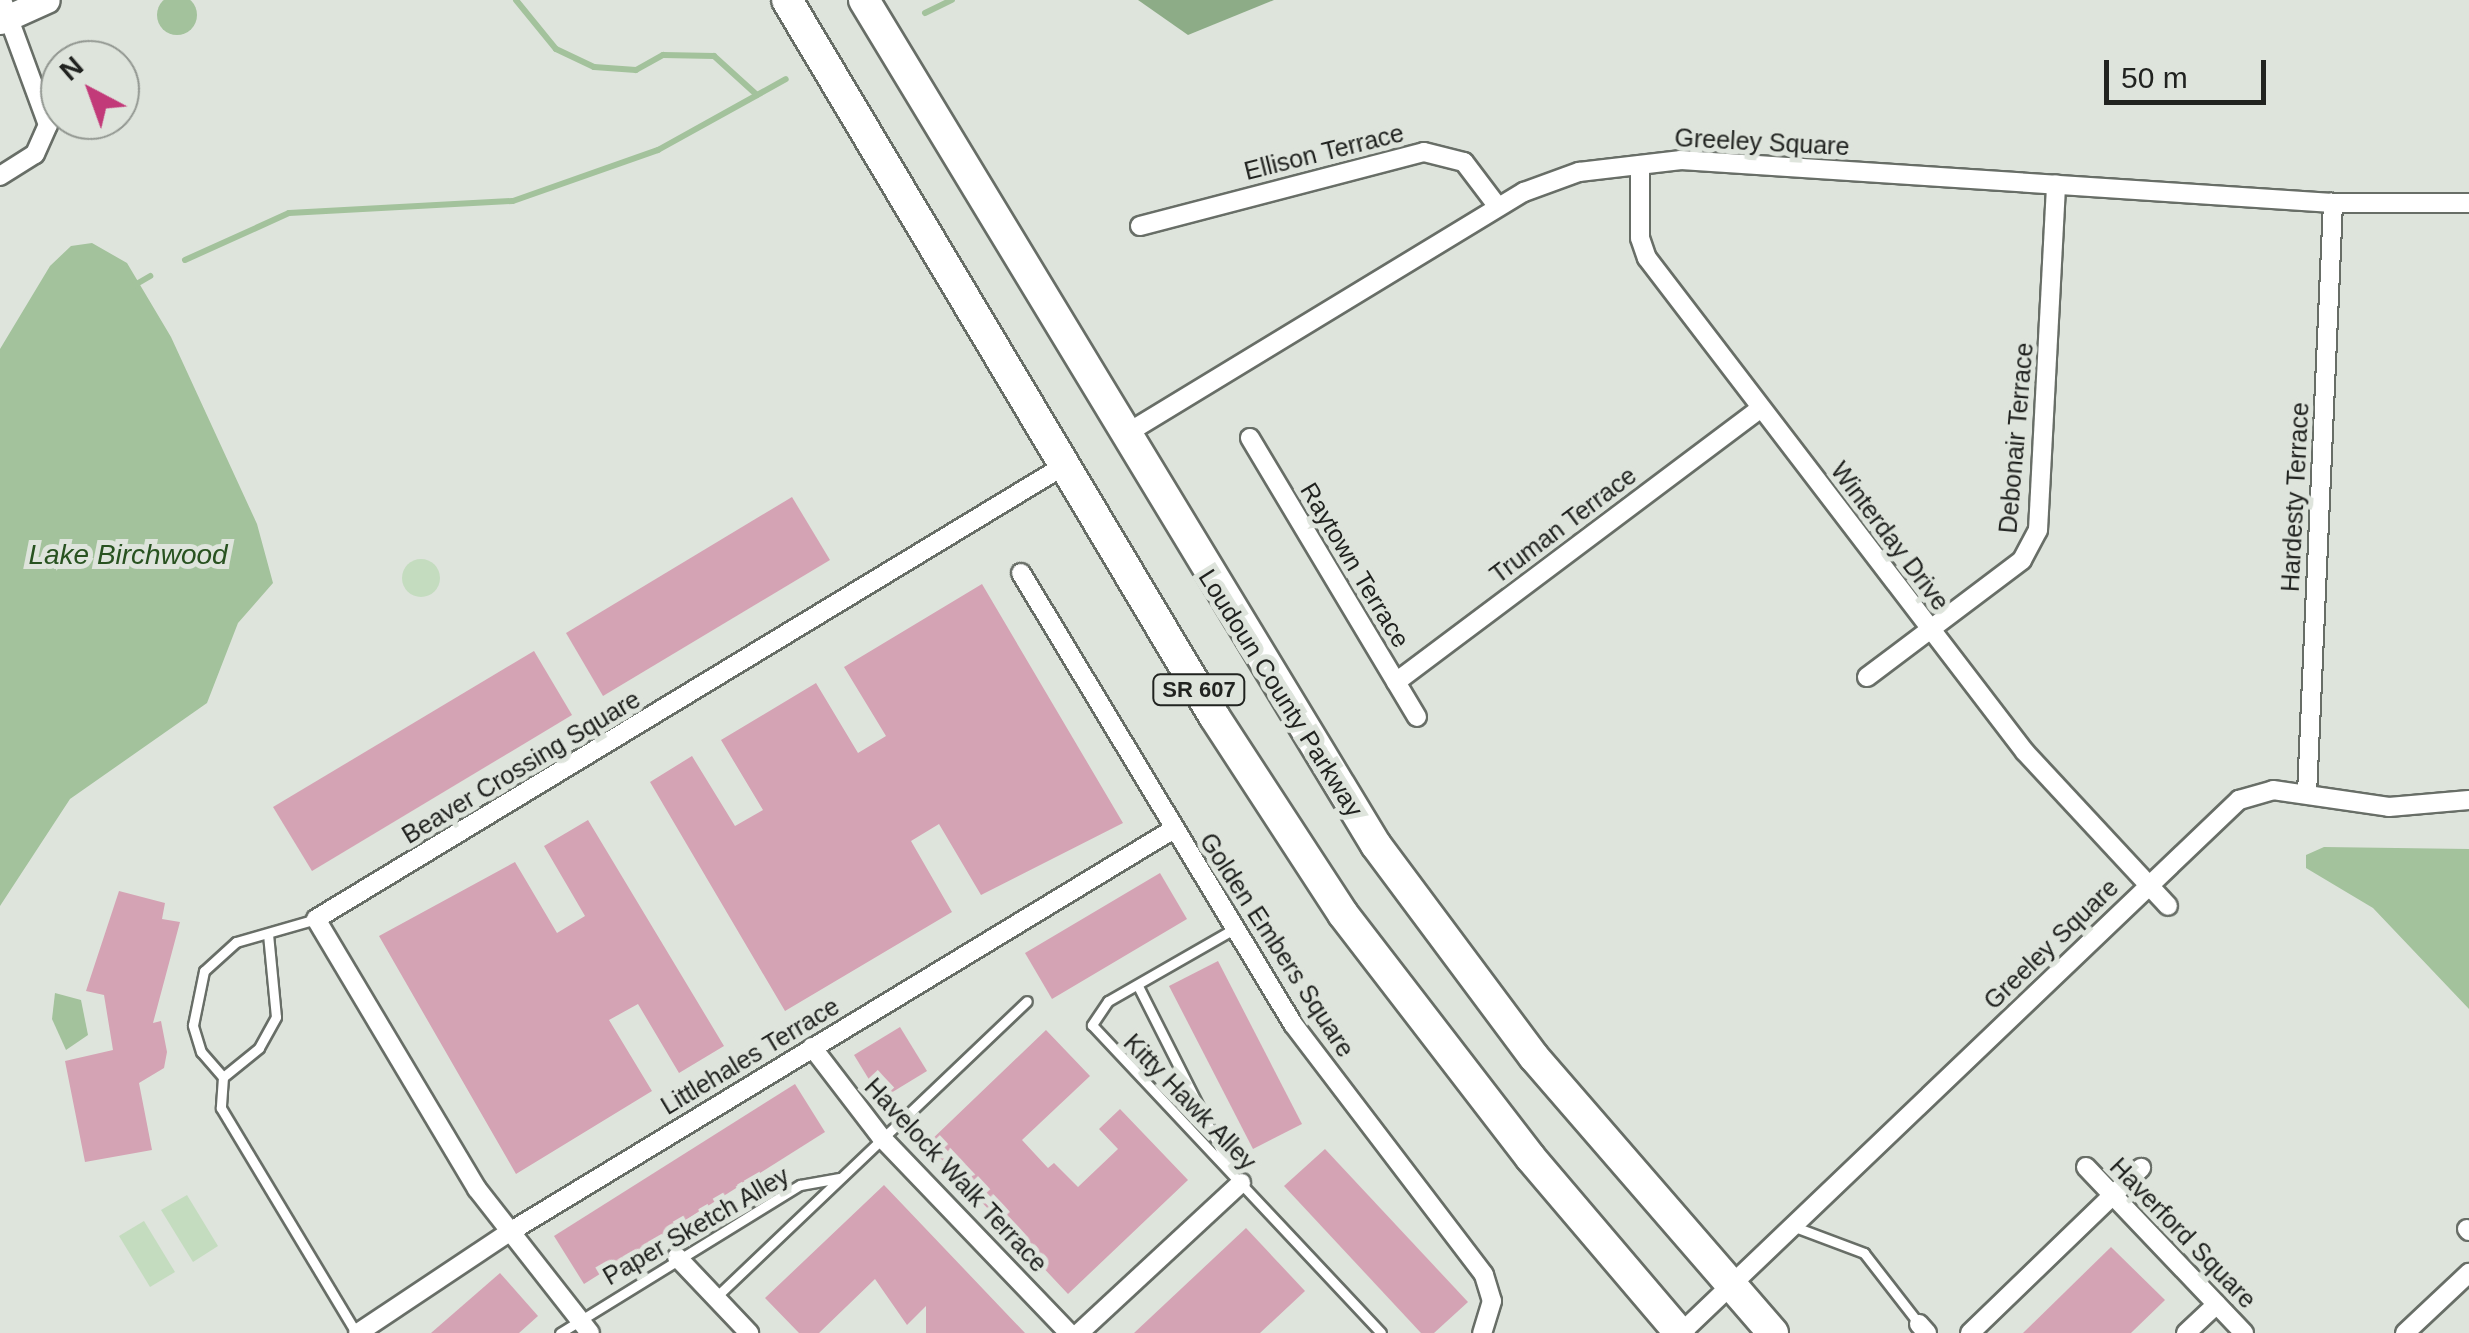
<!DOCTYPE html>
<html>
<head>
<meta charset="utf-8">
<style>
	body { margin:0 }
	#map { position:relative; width:2469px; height:1333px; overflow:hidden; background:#dee4dc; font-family:Arial,sans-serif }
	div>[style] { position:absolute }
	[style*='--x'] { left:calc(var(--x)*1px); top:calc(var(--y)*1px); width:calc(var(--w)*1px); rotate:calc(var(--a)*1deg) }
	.green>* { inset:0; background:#c4dcbf }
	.round { border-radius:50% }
	.forest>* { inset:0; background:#8dac87 }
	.water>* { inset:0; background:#a3c29c }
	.stream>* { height:6px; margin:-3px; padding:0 3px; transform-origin:3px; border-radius:3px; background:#a3c29c }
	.building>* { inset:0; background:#d4a3b4 }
	.roads { filter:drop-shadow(2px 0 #686e67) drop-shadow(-2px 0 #686e67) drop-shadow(0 2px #686e67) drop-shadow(0 -2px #686e67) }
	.lane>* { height:9px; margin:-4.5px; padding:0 4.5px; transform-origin:4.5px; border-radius:4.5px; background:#fff }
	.street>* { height:18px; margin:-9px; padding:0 9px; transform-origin:9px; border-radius:9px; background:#fff }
	.secondary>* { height:25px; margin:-12.5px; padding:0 12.5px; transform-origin:12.5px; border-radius:12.5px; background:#fff }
	.primary>* { height:30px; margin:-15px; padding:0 15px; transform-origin:15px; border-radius:15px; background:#fff }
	span { translate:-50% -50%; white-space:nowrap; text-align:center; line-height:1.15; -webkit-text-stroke:10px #dee4dc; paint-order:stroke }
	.shield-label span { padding:2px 8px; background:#dee4dc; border:2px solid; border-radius:8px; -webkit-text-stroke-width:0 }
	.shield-label { font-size:22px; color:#212320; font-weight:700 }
	.street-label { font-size:25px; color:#212320 }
	.water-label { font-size:28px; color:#285220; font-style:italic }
	.north { position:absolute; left:40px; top:40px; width:100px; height:100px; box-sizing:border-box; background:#dee4dc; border:2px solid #929791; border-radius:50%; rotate:319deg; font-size:28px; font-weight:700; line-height:40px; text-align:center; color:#212320 }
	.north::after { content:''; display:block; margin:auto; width:35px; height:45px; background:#c23a79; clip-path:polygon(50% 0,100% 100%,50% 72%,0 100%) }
	.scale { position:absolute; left:2104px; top:60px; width:162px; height:45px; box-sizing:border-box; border:5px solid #212320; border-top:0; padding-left:12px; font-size:30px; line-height:35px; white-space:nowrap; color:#212320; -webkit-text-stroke:8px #dee4dc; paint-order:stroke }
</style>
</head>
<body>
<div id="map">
	<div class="green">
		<div class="round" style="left:402px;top:559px;width:38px;height:38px"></div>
		<div style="clip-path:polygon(187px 1195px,218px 1246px,193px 1262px,161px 1210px)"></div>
		<div style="clip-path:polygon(144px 1221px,175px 1272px,150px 1287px,119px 1236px)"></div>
	</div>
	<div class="forest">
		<div style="clip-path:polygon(1138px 0,1274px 0,1188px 35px)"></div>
	</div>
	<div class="water">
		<div class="round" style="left:157px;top:-5px;width:40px;height:40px"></div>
		<div style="clip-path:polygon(92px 243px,127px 263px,171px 337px,257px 524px,273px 583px,238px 623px,207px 703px,70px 799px,0 906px,0 349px,50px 266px,71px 246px)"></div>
		<div style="clip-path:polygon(2324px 847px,2469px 849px,2469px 1009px,2373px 908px,2306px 868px,2306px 855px)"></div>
		<div style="clip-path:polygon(55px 993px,81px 1000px,88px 1035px,66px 1050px,52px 1019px)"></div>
	</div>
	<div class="stream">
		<div style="--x:516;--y:0;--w:63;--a:50.8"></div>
		<div style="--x:556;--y:49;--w:42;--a:25.3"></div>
		<div style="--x:594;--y:67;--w:42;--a:4.1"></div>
		<div style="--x:636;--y:70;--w:31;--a:-29"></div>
		<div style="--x:663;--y:55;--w:51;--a:1.1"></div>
		<div style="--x:714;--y:56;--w:58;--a:42.2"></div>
		<div style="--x:925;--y:13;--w:30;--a:-26"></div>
		<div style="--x:185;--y:260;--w:114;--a:-24.3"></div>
		<div style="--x:289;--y:213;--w:224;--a:-3.1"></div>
		<div style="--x:513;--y:201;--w:154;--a:-19.4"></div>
		<div style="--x:658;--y:150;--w:146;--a:-29"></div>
		<div style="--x:133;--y:286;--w:20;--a:-30"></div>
	</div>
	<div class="building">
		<div style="clip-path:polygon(792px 497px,830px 560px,603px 696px,566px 633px)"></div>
		<div style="clip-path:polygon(982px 584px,1123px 823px,981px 895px,939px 824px,911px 841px,952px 912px,785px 1011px,650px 782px,692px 756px,735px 826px,763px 810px,721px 740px,816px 683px,858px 753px,886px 736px,844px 667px)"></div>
		<div style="clip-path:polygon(534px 651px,572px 715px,312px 871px,273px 807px)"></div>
		<div style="clip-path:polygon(588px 820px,724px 1046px,679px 1073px,638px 1004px,609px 1020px,652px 1091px,516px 1174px,379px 936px,515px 862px,557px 933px,585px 916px,544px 846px)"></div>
		<div style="clip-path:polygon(1160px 873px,1187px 919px,1052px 999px,1025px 953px)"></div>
		<div style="clip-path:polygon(119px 891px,165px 903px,162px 919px,180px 922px,153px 1023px,161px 1021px,167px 1052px,164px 1068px,139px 1083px,152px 1150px,85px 1162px,65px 1061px,113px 1050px,104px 995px,86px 991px)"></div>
		<div style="clip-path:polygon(1218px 961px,1302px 1124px,1253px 1149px,1169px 986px)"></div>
		<div style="clip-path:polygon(900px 1027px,927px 1071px,881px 1099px,854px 1055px)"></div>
		<div style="clip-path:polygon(1046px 1030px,1090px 1076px,1022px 1140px,1048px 1168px,1054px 1163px,1078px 1187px,1118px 1149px,1099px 1129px,1120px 1109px,1188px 1180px,1068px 1294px,927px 1144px)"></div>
		<div style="clip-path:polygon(795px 1084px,825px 1132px,584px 1284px,554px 1236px)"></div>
		<div style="clip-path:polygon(1325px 1149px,1468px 1302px,1434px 1333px,1421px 1333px,1284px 1186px)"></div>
		<div style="clip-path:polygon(884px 1185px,1025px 1333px,926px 1333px,926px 1306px,907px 1325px,875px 1279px,819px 1333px,799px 1333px,765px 1298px)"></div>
		<div style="clip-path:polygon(1246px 1228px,1305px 1291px,1260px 1333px,1134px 1333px)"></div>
		<div style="clip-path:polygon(2111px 1247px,2165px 1300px,2131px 1333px,2023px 1333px)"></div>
		<div style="clip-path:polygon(500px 1273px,538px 1316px,519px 1333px,431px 1333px)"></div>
	</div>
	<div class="roads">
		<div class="lane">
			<div style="--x:1232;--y:930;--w:143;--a:150.2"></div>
			<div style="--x:1108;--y:1001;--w:29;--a:124"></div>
			<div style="--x:1092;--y:1025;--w:422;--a:46.8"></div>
			<div style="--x:268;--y:934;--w:83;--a:84.5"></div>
			<div style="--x:276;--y:1017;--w:35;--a:119"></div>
			<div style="--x:259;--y:1048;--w:46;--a:141.1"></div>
			<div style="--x:223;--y:1077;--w:31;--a:94"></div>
			<div style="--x:221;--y:1108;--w:262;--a:59"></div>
			<div style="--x:1138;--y:986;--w:197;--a:63.2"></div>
			<div style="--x:223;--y:1077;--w:33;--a:-131"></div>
			<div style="--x:201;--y:1052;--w:28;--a:-107"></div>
			<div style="--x:193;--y:1025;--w:55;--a:-78.5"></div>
			<div style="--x:204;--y:971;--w:43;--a:-42.2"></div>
			<div style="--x:236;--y:942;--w:83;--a:-16"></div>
			<div style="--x:1795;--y:1227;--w:74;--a:20.6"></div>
			<div style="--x:1864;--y:1253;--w:90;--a:52.2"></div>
			<div style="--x:716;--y:1297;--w:429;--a:-43.6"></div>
			<div style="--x:560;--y:1333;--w:282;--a:-31.7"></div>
			<div style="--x:800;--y:1185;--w:40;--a:-10"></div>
		</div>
		<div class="street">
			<div style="--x:1640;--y:165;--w:73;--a:90"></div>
			<div style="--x:1640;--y:238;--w:21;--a:71"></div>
			<div style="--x:1647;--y:258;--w:622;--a:52.58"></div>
			<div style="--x:2025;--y:752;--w:210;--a:47.1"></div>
			<div style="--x:0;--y:176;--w:41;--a:-32.2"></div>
			<div style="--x:35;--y:154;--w:32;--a:-66"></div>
			<div style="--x:48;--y:125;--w:133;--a:-110.2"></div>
			<div style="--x:1140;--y:226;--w:293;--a:-14.6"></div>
			<div style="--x:1424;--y:152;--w:41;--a:14"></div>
			<div style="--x:1464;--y:162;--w:56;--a:52.9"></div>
			<div style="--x:1124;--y:435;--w:468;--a:-31.3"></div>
			<div style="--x:1524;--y:192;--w:59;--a:-20"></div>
			<div style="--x:1579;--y:172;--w:103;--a:-6.7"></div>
			<div style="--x:1681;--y:160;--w:653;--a:3.77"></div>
			<div style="--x:2333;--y:203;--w:136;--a:0"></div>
			<div style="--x:1250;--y:438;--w:325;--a:59.1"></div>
			<div style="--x:1021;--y:573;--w:527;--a:58.91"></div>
			<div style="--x:1293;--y:1024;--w:315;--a:52.7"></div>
			<div style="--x:1484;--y:1275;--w:27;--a:73"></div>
			<div style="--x:1492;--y:1301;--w:34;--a:107"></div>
			<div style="--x:1867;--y:677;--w:194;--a:-37"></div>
			<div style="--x:2022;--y:560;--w:34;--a:-62"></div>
			<div style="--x:2038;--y:530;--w:346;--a:-87"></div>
			<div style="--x:1396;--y:682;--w:456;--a:-36.9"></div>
			<div style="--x:2307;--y:794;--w:592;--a:-87.48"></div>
			<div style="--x:812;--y:1047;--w:113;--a:52.5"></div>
			<div style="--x:881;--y:1137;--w:272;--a:46.2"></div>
			<div style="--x:2086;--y:1167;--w:229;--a:46.4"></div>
			<div style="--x:2467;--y:1229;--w:3;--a:45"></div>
			<div style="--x:677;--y:1257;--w:105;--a:46.5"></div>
			<div style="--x:1919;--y:1324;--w:12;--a:48"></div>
			<div style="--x:358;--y:1333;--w:180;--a:-33.7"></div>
			<div style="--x:508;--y:1233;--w:777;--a:-31.25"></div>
			<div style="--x:590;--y:1333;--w:183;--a:-128.1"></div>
			<div style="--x:477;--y:1189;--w:314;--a:-120.8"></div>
			<div style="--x:316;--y:919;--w:876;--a:-31.22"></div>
			<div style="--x:1079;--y:1333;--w:221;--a:-42.8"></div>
			<div style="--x:1681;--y:1333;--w:772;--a:-43.69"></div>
			<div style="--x:2239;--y:800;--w:35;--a:-16"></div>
			<div style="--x:2273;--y:790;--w:117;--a:8.3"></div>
			<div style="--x:2389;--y:807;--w:80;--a:-5"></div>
			<div style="--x:1970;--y:1333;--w:238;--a:-44"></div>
			<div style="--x:2186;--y:1333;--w:42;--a:-43.1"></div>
			<div style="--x:2405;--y:1333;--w:88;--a:-43.2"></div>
		</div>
		<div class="secondary">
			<div style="--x:0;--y:21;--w:51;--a:-24.1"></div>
		</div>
		<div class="primary">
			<div style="--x:787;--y:0;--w:834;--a:59.19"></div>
			<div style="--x:1214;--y:716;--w:236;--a:56.9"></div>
			<div style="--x:1343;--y:914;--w:307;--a:52.4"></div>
			<div style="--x:1530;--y:1157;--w:231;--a:49.6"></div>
			<div style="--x:864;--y:0;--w:988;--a:58.79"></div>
			<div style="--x:1376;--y:845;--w:264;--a:53.3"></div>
			<div style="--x:1534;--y:1057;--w:365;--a:49.1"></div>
		</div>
	</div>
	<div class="shield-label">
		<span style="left:1199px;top:690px">SR 607</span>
	</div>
	<div class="street-label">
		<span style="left:1762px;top:142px;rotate:3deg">Greeley Square</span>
		<span style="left:1324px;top:152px;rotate:-14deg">Ellison Terrace</span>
		<span style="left:2016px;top:438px;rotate:-85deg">Debonair Terrace</span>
		<span style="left:2295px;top:497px;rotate:-87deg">Hardesty Terrace</span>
		<span style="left:1563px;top:525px;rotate:-37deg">Truman Terrace</span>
		<span style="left:1890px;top:536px;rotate:53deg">Winterday Drive</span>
		<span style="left:1355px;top:565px;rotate:59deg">Raytown Terrace</span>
		<span style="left:1281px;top:693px;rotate:58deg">Loudoun County Parkway</span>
		<span style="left:521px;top:767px;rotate:-31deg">Beaver Crossing Square</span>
		<span style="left:2051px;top:944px;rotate:-44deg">Greeley Square</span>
		<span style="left:1277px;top:945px;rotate:57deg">Golden Embers Square</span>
		<span style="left:750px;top:1056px;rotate:-31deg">Littlehales Terrace</span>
		<span style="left:1190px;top:1102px;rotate:46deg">Kitty Hawk Alley</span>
		<span style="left:956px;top:1175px;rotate:47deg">Havelock Walk Terrace</span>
		<span style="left:696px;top:1226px;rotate:-30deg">Paper Sketch Alley</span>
		<span style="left:2183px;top:1233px;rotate:46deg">Haverford Square</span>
	</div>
	<div class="water-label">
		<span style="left:128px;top:555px">Lake Birchwood</span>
	</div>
	<div class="north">N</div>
	<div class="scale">50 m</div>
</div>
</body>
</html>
